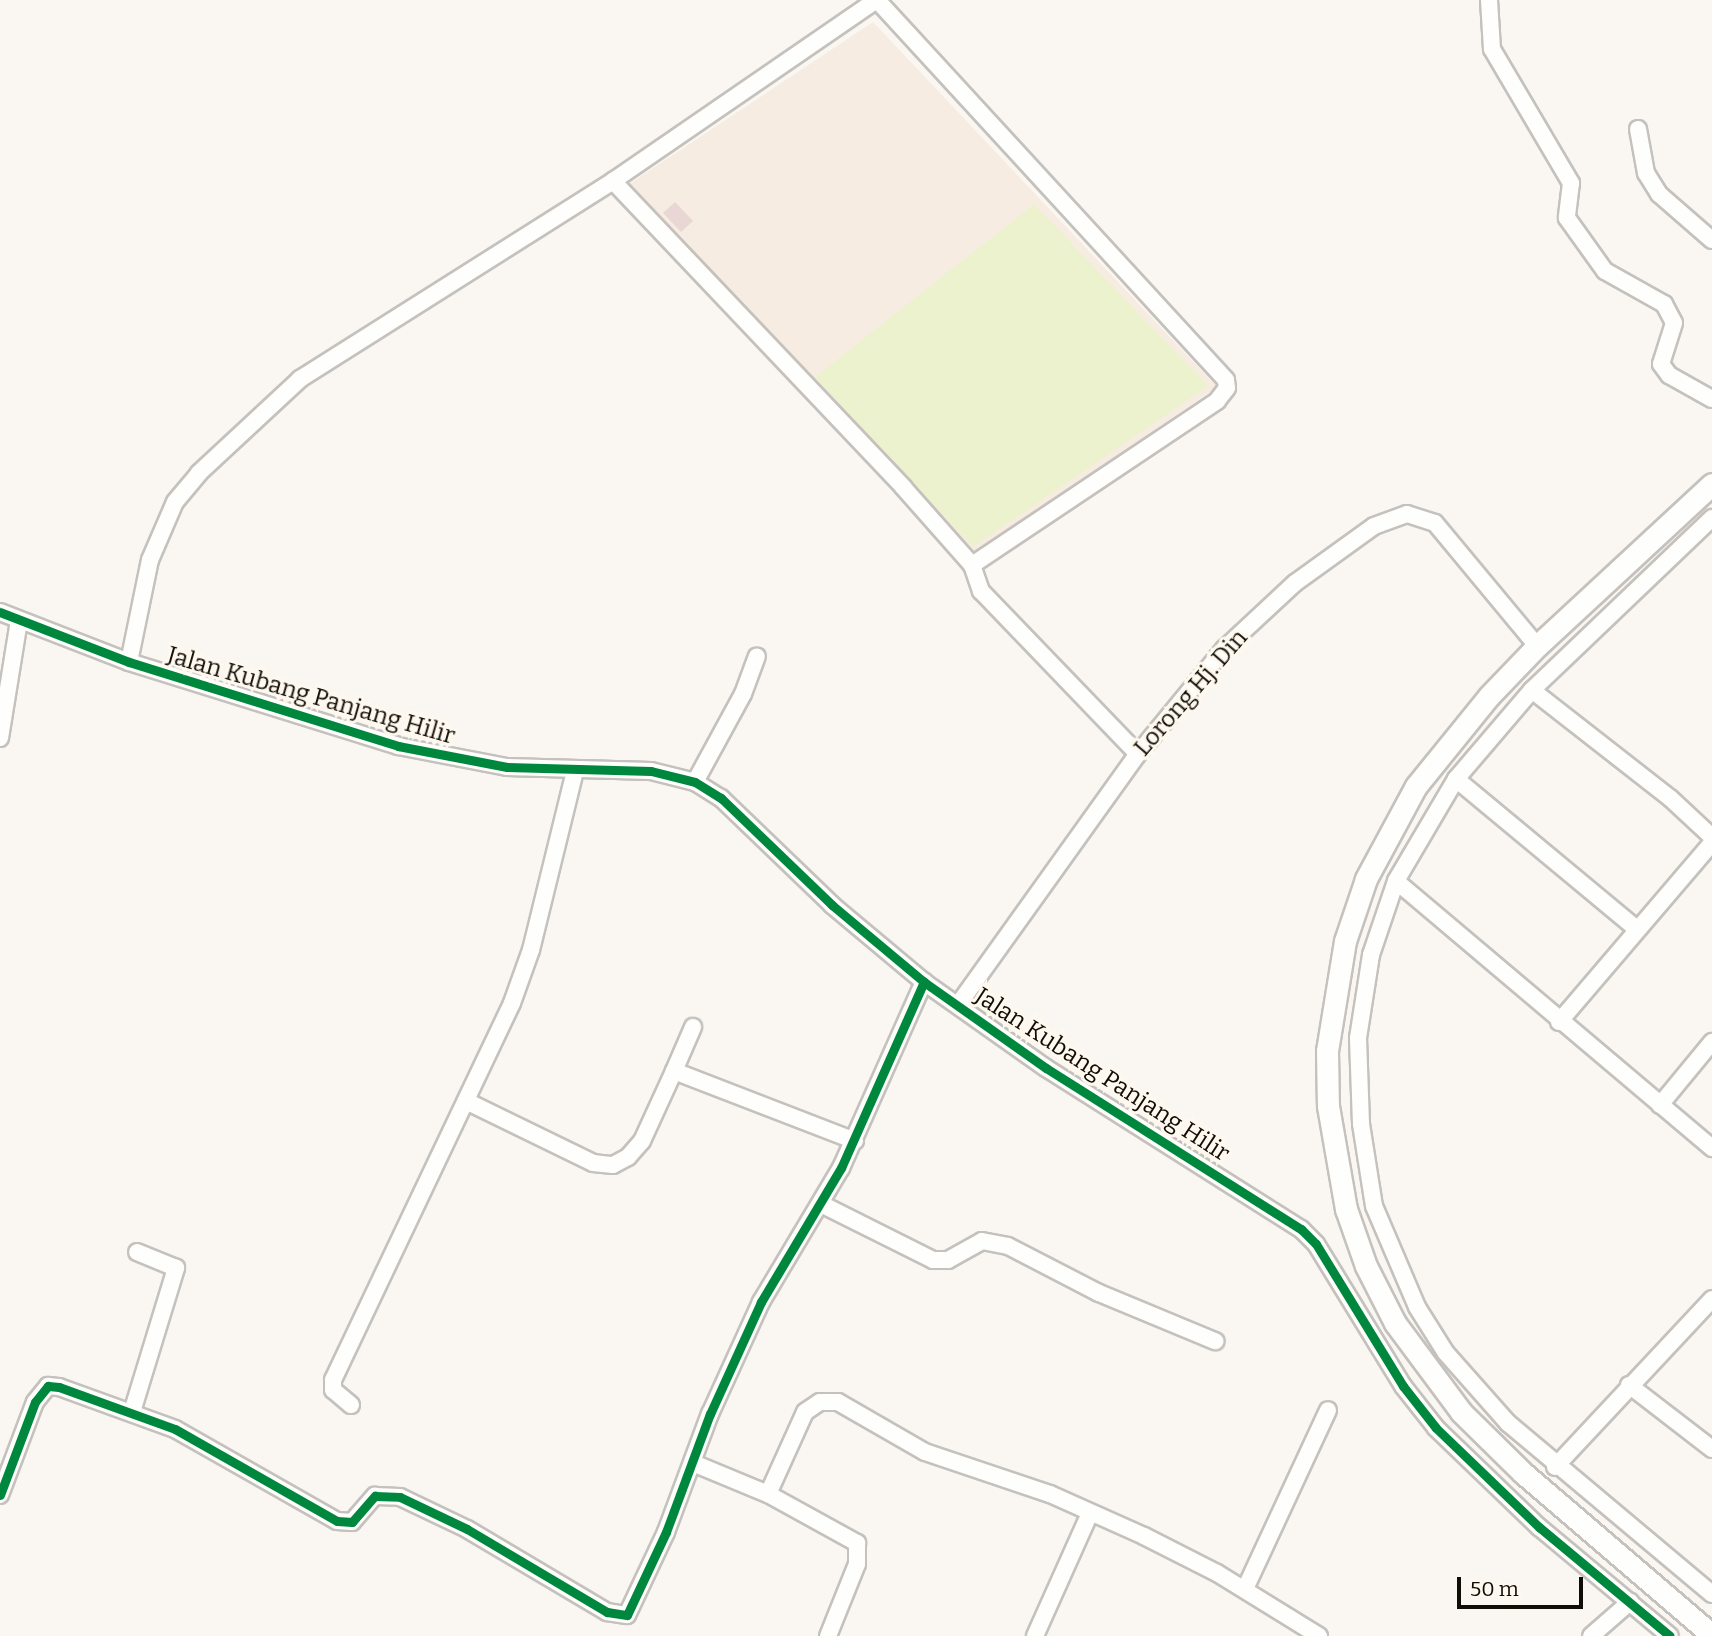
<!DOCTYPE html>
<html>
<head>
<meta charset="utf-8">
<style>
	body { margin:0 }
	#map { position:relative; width:1712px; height:1636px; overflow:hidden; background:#faf7f2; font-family:Bitter,serif }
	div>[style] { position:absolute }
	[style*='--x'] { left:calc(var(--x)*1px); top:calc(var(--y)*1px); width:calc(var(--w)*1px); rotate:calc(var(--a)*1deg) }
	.education>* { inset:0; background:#f6ece1 }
	.green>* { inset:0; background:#ecf2cd }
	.building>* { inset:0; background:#e8d7d4 }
	.roads { filter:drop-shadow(2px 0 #c5c1bc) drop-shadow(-2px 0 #c5c1bc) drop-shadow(0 2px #c5c1bc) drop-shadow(0 -2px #c5c1bc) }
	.minor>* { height:16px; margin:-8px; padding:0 8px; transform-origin:8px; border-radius:8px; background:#fefefd }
	.secondary>* { height:21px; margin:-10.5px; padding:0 10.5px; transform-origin:10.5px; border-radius:10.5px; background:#fefefd }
	.cycleway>* { height:9px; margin:-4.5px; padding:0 4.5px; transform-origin:4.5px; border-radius:4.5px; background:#00873e }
	span { translate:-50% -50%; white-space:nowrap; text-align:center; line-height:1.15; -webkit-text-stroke:6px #fef8ee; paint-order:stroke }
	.street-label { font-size:24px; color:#100d07 }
	.scale { position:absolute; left:1457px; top:1577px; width:126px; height:32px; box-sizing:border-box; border:4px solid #100d07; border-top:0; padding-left:9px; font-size:21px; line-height:24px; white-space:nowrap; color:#100d07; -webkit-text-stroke:5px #fef8ee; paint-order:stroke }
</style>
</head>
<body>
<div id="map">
	<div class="education">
		<div style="clip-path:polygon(873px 22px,1217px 387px,971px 555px,623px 188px)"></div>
	</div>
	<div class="green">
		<div style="clip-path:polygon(1034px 204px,1208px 386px,973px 547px,815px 377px)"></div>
	</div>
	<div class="building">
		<div style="clip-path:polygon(675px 202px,693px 221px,681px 232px,663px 213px)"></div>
	</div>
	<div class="roads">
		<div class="minor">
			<div style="--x:877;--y:0;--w:516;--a:47.43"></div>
			<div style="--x:1226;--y:380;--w:8;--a:83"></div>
			<div style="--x:1227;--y:388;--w:16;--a:128"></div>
			<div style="--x:1217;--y:401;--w:295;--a:146.2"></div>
			<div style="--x:1489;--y:0;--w:49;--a:86.5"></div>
			<div style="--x:1492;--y:49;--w:156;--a:59.5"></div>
			<div style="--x:1571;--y:183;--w:35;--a:97"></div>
			<div style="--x:1567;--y:218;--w:65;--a:54.4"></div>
			<div style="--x:1605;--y:271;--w:68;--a:29.2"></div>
			<div style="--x:1664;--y:304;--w:21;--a:62"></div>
			<div style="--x:1674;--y:323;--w:43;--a:107.6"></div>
			<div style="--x:1661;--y:364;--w:14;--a:54"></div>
			<div style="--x:1669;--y:375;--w:49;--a:29.2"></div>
			<div style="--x:1638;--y:129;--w:45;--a:79.7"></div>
			<div style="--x:1646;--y:173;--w:25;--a:58"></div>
			<div style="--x:1659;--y:194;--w:70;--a:41"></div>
			<div style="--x:613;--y:181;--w:422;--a:46.5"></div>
			<div style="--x:903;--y:487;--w:104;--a:48.5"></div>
			<div style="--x:972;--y:565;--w:28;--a:71"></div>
			<div style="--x:981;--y:591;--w:226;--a:46.1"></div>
			<div style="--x:0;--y:612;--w:138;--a:21.2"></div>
			<div style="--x:129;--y:662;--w:282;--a:17.3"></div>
			<div style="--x:398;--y:746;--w:111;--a:10.9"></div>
			<div style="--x:507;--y:767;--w:144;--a:1.6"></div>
			<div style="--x:651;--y:771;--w:45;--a:14"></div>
			<div style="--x:695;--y:782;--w:31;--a:32"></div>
			<div style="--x:721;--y:798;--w:154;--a:43.9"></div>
			<div style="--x:832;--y:905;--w:120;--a:39.9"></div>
			<div style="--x:924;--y:982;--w:149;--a:35.2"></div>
			<div style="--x:1046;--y:1068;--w:302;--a:32.3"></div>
			<div style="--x:1301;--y:1229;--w:21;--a:45"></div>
			<div style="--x:1316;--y:1244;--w:167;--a:58.5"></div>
			<div style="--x:1403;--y:1386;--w:53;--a:51.8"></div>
			<div style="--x:1436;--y:1428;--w:143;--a:43.9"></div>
			<div style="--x:1539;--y:1527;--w:170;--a:39.8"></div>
			<div style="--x:129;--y:662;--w:104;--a:-78.4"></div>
			<div style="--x:150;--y:560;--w:63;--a:-66.7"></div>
			<div style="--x:175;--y:502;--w:38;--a:-50"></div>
			<div style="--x:199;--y:473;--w:138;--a:-42.9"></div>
			<div style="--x:300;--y:379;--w:370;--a:-32.3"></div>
			<div style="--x:613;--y:181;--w:319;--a:-34.5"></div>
			<div style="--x:1532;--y:690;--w:249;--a:-43.7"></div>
			<div style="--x:0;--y:738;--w:119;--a:-80.8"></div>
			<div style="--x:1456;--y:779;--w:236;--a:39.7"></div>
			<div style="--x:695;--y:782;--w:100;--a:-61.4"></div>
			<div style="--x:743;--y:694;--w:40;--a:-69.8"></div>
			<div style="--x:1712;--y:837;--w:57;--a:-137.1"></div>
			<div style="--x:1670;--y:798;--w:175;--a:-142"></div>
			<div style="--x:1532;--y:690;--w:117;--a:130.5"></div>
			<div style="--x:1456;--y:779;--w:118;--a:120.5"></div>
			<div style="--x:1396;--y:881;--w:78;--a:108.7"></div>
			<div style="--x:1371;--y:955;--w:84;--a:98.9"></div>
			<div style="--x:1358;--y:1038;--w:86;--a:88"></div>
			<div style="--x:1361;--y:1124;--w:83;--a:81"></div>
			<div style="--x:1374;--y:1206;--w:110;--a:66.9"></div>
			<div style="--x:1417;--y:1307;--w:54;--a:57.8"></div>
			<div style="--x:1446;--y:1353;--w:94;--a:48.5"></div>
			<div style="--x:1508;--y:1423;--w:266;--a:40"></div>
			<div style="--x:1396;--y:881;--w:414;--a:40.2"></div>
			<div style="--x:958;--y:1005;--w:309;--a:-54.4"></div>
			<div style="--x:1138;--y:754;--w:136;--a:-50.7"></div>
			<div style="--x:1224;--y:649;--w:97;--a:-42.9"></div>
			<div style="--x:1295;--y:583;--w:97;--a:-35.8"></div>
			<div style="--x:1374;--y:526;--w:35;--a:-20"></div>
			<div style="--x:1407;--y:514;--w:29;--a:18"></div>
			<div style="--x:1435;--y:523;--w:160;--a:50.3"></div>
			<div style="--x:1559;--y:1022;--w:235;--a:-49.5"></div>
			<div style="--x:674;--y:1071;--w:48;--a:-66.6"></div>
			<div style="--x:466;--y:1101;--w:141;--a:26"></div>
			<div style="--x:593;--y:1163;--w:20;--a:6"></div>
			<div style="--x:613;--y:1165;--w:17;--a:-28"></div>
			<div style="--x:628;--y:1157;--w:21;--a:-49"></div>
			<div style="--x:642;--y:1141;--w:77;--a:-65.4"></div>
			<div style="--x:674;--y:1071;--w:194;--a:21.1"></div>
			<div style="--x:1660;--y:1105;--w:82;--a:-50.5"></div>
			<div style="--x:821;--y:1204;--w:125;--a:26.6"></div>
			<div style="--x:933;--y:1260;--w:15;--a:0"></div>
			<div style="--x:948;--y:1260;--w:39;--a:-29"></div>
			<div style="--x:982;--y:1241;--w:26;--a:11"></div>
			<div style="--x:1008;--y:1246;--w:102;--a:27.3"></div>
			<div style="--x:1099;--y:1293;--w:126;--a:22.5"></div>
			<div style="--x:1629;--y:1385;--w:105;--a:37.6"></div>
			<div style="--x:351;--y:1405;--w:23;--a:-140"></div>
			<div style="--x:333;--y:1390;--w:10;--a:-90"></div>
			<div style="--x:333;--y:1380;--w:417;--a:-64.6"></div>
			<div style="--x:512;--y:1003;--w:56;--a:-70.3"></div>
			<div style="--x:531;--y:950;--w:184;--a:-76.2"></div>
			<div style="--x:132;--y:1412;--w:151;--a:-73"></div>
			<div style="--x:176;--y:1268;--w:42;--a:-157.7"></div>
			<div style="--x:693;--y:1463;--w:81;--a:22.5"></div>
			<div style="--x:768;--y:1494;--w:102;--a:28.8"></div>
			<div style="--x:857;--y:1543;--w:21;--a:90"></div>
			<div style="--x:857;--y:1564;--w:78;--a:111.9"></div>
			<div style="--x:1555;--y:1467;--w:230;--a:-46.9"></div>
			<div style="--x:768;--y:1494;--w:90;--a:-65.7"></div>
			<div style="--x:805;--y:1412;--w:18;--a:-34"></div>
			<div style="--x:820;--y:1402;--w:18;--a:0"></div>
			<div style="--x:838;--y:1402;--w:100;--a:29.9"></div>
			<div style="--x:925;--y:1452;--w:132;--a:18.6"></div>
			<div style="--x:1050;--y:1494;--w:103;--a:24.1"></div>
			<div style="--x:1144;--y:1536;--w:82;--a:26.9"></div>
			<div style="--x:1217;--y:1573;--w:120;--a:31.7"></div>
			<div style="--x:0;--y:1495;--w:99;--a:-69.4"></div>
			<div style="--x:35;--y:1402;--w:21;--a:-51"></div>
			<div style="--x:48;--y:1386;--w:11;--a:5"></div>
			<div style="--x:59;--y:1387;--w:123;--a:19.9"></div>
			<div style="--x:175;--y:1429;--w:186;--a:29.6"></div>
			<div style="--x:337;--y:1521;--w:15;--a:4"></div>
			<div style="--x:352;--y:1522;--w:35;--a:-49"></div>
			<div style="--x:375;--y:1496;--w:25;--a:2"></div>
			<div style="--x:400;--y:1497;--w:74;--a:25.5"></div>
			<div style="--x:467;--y:1529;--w:163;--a:30.7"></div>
			<div style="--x:607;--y:1612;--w:20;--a:9"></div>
			<div style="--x:627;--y:1615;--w:92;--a:-64.8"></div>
			<div style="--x:666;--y:1532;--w:126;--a:-69.6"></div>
			<div style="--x:710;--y:1414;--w:123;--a:-65.5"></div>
			<div style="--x:761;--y:1302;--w:156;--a:-59.2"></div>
			<div style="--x:841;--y:1168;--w:204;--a:-66"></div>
			<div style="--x:1245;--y:1589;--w:197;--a:-65.1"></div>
			<div style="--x:1035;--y:1636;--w:135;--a:-65.9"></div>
			<div style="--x:1591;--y:1636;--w:52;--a:-41.1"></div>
		</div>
		<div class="secondary">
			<div style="--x:1712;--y:484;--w:238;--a:137.2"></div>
			<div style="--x:1537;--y:646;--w:69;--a:133.8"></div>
			<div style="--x:1489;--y:696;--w:116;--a:129"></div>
			<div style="--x:1416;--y:786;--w:106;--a:118.3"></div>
			<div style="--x:1366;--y:879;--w:65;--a:108.7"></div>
			<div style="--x:1345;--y:941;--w:111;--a:99.3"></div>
			<div style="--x:1327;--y:1051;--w:55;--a:89"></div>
			<div style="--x:1328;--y:1106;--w:105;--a:80.1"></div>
			<div style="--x:1346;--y:1209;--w:60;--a:70.7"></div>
			<div style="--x:1366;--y:1266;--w:64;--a:63"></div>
			<div style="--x:1395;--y:1323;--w:111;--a:53.4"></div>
			<div style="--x:1461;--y:1412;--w:87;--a:44.5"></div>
			<div style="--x:1523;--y:1473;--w:249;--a:40.6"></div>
		</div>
	</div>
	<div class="cycleway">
		<div style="--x:0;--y:612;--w:138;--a:21.2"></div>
		<div style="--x:129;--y:662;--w:282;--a:17.3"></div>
		<div style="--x:398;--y:746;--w:111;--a:10.9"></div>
		<div style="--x:507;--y:767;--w:144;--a:1.6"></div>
		<div style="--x:651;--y:771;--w:45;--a:14"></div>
		<div style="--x:695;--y:782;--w:31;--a:32"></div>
		<div style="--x:721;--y:798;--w:154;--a:43.9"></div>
		<div style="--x:832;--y:905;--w:120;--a:39.9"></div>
		<div style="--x:924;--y:982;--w:149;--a:35.2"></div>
		<div style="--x:1046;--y:1068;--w:302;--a:32.3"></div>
		<div style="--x:1301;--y:1229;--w:21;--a:45"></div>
		<div style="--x:1316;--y:1244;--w:167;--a:58.5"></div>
		<div style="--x:1403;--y:1386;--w:53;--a:51.8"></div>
		<div style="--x:1436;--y:1428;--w:143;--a:43.9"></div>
		<div style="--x:1539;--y:1527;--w:170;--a:39.8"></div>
		<div style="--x:0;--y:1495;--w:99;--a:-69.4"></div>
		<div style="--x:35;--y:1402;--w:21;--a:-51"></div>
		<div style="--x:48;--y:1386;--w:11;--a:5"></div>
		<div style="--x:59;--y:1387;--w:123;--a:19.9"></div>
		<div style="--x:175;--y:1429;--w:186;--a:29.6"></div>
		<div style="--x:337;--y:1521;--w:15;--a:4"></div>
		<div style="--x:352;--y:1522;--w:35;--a:-49"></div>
		<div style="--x:375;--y:1496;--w:25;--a:2"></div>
		<div style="--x:400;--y:1497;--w:74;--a:25.5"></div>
		<div style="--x:467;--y:1529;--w:163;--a:30.7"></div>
		<div style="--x:607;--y:1612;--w:20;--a:9"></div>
		<div style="--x:627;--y:1615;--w:92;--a:-64.8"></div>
		<div style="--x:666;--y:1532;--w:126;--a:-69.6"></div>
		<div style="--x:710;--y:1414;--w:123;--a:-65.5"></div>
		<div style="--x:761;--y:1302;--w:156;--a:-59.2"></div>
		<div style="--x:841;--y:1168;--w:204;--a:-66"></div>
	</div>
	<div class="street-label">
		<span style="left:1191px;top:693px;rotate:-49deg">Lorong Hj. Din</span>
		<span style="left:311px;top:696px;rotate:16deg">Jalan Kubang Panjang Hilir</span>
		<span style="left:1102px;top:1075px;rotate:33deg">Jalan Kubang Panjang Hilir</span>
	</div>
	<div class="scale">50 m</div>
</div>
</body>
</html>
